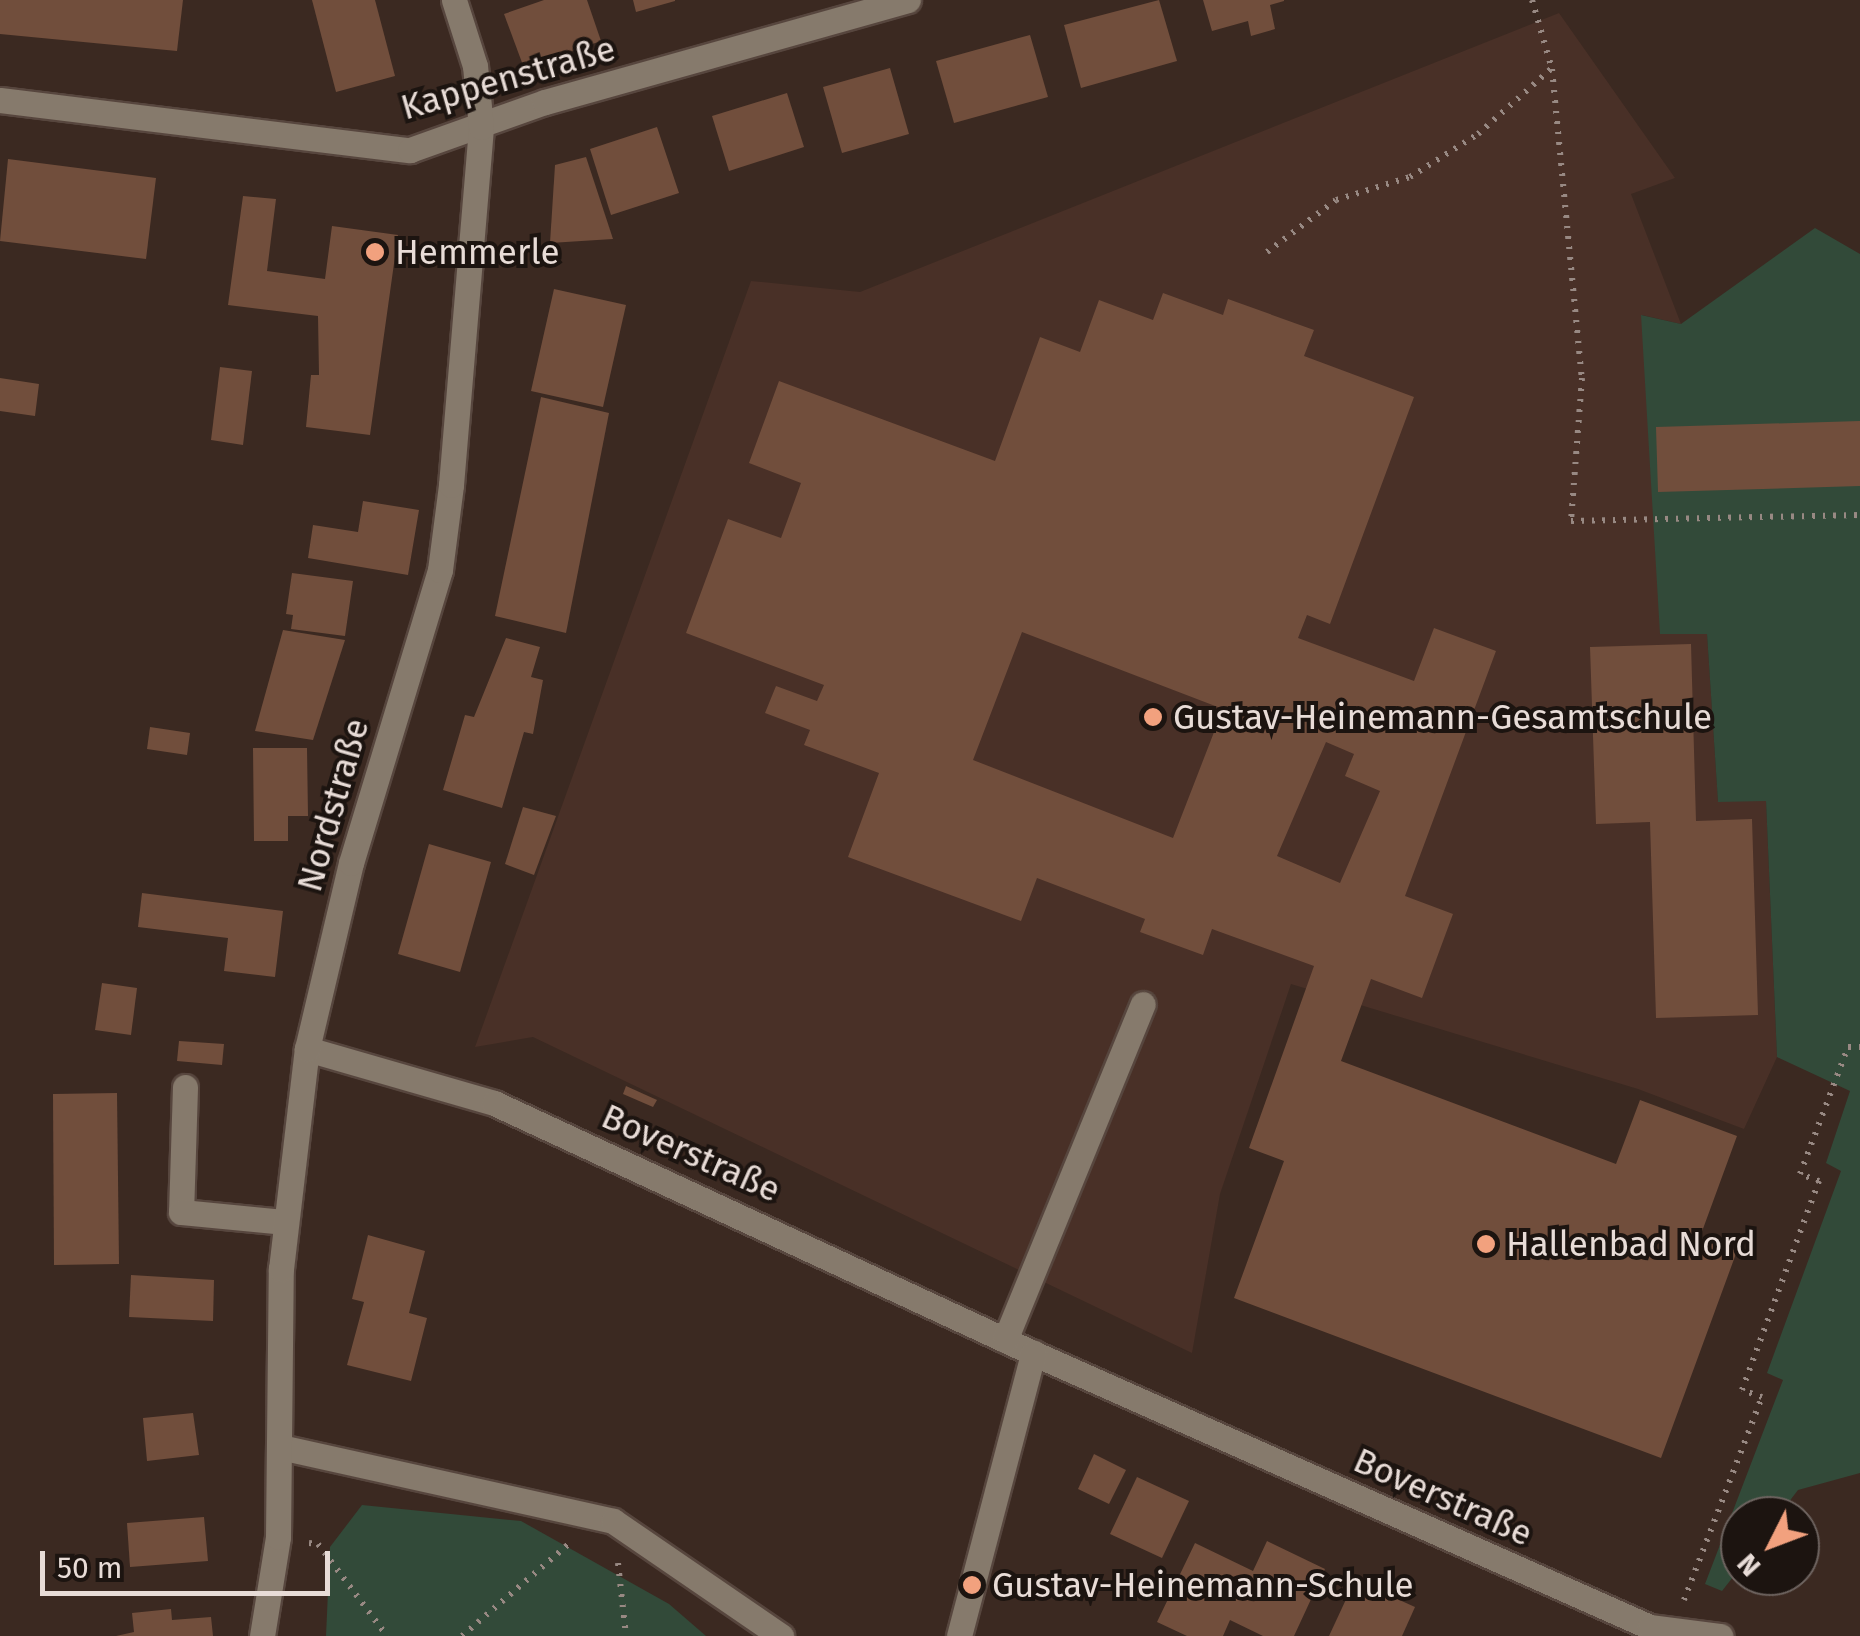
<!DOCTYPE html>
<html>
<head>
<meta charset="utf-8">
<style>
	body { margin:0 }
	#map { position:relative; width:1860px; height:1636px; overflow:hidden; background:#3b2921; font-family:"Fira Sans",sans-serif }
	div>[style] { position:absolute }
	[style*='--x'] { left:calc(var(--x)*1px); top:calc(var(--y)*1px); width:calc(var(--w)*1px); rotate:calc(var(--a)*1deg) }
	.built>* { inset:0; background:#493027 }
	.green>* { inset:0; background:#324a39 }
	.building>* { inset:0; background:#714e3c }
	.path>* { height:6px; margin-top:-3px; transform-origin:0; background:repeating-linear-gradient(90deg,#988983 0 2.5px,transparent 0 10.5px) }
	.roads { filter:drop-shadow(2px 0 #57463e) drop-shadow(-2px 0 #57463e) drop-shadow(0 2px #57463e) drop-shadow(0 -2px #57463e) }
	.minor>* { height:25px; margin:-12.5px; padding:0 12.5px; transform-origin:12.5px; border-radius:12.5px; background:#867a6c }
	.dots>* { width:28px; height:28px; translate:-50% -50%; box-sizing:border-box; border:5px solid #1c1410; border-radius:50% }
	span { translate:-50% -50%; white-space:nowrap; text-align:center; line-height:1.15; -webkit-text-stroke:8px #1c1410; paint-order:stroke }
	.street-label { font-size:35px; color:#e8dcd7 }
	.poi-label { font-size:35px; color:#e8dcd7 }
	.left { translate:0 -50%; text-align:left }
	.north { position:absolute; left:1720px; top:1496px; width:100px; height:100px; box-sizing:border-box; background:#1c1410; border:2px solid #6e6460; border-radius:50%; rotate:228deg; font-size:28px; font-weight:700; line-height:40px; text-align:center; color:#e8dcd7 }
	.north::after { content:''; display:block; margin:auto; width:35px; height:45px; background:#f2a17e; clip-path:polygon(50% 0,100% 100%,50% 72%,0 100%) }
	.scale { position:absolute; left:40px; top:1551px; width:290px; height:45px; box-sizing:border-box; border:5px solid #e8dcd7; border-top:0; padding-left:12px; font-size:30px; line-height:35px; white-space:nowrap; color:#e8dcd7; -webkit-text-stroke:8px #1c1410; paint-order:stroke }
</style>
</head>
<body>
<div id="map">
	<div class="built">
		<div style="clip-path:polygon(1559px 13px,1675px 178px,1631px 194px,1681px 324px,1642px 315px,1661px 634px,1707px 633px,1718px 801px,1766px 800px,1777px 1057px,1744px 1129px,1638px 1089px,1291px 984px,1220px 1194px,1192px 1353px,533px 1037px,475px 1047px,751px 281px,860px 292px)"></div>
	</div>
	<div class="green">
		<div style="clip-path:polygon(1815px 228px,1860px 254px,1860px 1473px,1798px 1490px,1778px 1516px,1740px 1516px,1740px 1568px,1722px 1591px,1705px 1584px,1783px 1380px,1767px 1373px,1841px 1171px,1826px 1163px,1850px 1091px,1777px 1057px,1766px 801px,1718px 802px,1707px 634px,1660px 634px,1641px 315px,1681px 324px)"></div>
		<div style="clip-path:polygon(362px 1505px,521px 1521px,669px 1604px,706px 1636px,326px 1636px,330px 1547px)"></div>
	</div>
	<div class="building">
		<div style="clip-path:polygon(0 0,183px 0,177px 51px,0 34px)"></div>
		<div style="clip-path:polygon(312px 0,375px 0,395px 76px,336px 92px)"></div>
		<div style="clip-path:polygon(544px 0,587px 0,601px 41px,524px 68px,504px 14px)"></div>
		<div style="clip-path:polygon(633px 0,675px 0,675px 1px,636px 12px)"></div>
		<div style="clip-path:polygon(1159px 0,1177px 61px,1081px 88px,1064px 25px)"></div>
		<div style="clip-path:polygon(1203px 0,1284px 0,1284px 1px,1270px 5px,1275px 29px,1251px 36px,1248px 21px,1212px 31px)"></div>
		<div style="clip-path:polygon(1030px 35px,1048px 97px,954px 123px,936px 61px)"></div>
		<div style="clip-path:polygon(890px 68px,909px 134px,842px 153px,823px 87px)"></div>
		<div style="clip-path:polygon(787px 93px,804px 147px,729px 171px,712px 116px)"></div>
		<div style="clip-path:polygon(657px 127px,679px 193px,611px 215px,590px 149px)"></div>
		<div style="clip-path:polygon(586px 157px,613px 239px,550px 243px,555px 165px)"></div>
		<div style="clip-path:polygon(8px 159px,156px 178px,146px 259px,0 241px)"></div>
		<div style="clip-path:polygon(243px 196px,276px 199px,267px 271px,325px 279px,332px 226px,398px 235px,370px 435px,306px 427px,311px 375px,319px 375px,318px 316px,228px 305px)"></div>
		<div style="clip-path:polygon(554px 289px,626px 305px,603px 407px,531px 391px)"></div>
		<div style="clip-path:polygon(evenodd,1163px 293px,1223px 315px,1228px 299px,1314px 330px,1304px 356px,1414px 397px,1330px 624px,1307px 615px,1298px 638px,1414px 681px,1434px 628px,1496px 651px,1405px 896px,1453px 914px,1422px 998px,1371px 979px,1341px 1061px,1616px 1164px,1640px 1100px,1737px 1136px,1700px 1237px,1737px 1251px,1661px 1458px,1234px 1298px,1284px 1161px,1249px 1148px,1314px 966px,1212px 929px,1203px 955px,1140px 932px,1145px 919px,1037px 878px,1021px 921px,848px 857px,879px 773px,804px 745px,810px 730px,765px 713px,776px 686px,817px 701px,824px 685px,686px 633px,728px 519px,781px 538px,801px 483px,749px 463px,779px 381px,995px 461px,1040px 337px,1080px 352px,1099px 300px,1153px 320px,1163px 293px,1022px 632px,1223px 709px,1173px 838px,973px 760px,1022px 632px,1163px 293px,1326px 742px,1354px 754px,1345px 776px,1380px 791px,1340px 883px,1277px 856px,1326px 742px)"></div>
		<div style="clip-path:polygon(220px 367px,252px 371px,243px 445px,211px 440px)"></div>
		<div style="clip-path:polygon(0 378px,39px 384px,35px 416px,0 411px)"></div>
		<div style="clip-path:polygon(541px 397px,609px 413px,566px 633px,495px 616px)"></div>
		<div style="clip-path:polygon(1860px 421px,1860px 486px,1658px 492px,1656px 427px)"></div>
		<div style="clip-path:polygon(363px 501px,419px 510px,408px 575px,308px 558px,313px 525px,358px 532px)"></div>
		<div style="clip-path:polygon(292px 573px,353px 581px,345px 636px,291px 629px,293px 615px,286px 614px)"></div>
		<div style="clip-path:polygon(283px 630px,345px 640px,313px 740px,255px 731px)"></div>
		<div style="clip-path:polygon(506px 638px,540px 647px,531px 677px,543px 680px,533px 734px,524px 732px,502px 808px,443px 790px,465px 715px,474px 717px)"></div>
		<div style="clip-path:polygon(1691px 644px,1696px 821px,1752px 819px,1758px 1015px,1656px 1018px,1650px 822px,1596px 824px,1590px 647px)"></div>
		<div style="clip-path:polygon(150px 727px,190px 733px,187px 755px,147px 749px)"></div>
		<div style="clip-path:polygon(253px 748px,307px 748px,308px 816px,288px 816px,288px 841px,254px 841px)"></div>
		<div style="clip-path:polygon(523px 807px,556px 816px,534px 875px,505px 864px)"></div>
		<div style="clip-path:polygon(429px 844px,491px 862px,460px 972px,398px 954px)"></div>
		<div style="clip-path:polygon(142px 893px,283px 911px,275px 977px,224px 971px,228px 938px,138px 927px)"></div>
		<div style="clip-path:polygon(102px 983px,137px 988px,131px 1035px,95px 1030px)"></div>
		<div style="clip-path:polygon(179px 1041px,224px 1044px,222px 1065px,177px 1061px)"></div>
		<div style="clip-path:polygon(626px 1086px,657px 1100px,653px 1107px,623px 1094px)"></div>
		<div style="clip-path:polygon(117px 1093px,119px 1264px,54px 1265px,53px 1094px)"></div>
		<div style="clip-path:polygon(368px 1235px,425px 1251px,409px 1313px,427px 1318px,411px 1381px,347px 1365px,364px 1302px,352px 1299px)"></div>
		<div style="clip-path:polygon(131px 1275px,214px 1280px,213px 1321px,129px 1317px)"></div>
		<div style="clip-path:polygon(193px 1413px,199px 1455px,147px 1461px,143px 1418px)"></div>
		<div style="clip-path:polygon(1094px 1454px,1126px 1470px,1109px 1504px,1078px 1489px)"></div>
		<div style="clip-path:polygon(1137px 1477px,1189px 1501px,1162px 1558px,1110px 1534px)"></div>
		<div style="clip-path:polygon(204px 1517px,208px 1561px,130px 1567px,127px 1523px)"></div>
		<div style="clip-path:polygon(1267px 1541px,1325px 1569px,1294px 1636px,1263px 1636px,1230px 1620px,1223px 1636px,1187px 1636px,1157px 1622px,1195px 1543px,1253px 1571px)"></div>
		<div style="clip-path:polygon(1355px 1580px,1415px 1607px,1402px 1636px,1329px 1636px)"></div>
		<div style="clip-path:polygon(171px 1609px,172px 1620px,211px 1617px,213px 1636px,116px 1636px,134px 1632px,132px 1613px)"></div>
	</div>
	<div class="path">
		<div style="--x:1532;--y:0;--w:72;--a:73.8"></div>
		<div style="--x:1552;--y:69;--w:310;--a:84.5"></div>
		<div style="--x:1582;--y:378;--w:143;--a:94.4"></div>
		<div style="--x:1571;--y:521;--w:289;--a:-1.2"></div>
		<div style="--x:1267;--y:252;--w:86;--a:-37"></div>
		<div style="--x:1336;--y:200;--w:77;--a:-17.3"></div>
		<div style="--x:1410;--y:177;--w:80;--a:-32.3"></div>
		<div style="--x:1478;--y:134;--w:98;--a:-41.7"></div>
		<div style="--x:309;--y:1543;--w:9;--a:6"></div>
		<div style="--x:318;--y:1544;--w:115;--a:53.1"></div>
		<div style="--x:618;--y:1563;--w:73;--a:83.7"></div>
		<div style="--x:1684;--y:1600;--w:217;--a:-69"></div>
		<div style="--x:1762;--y:1397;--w:21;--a:-161"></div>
		<div style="--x:1742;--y:1390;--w:223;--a:-69.8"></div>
		<div style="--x:1819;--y:1181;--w:20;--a:-160"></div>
		<div style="--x:1800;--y:1174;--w:136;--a:-69.3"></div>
		<div style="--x:1848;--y:1047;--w:12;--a:0"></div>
		<div style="--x:462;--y:1636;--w:144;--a:-40.8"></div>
	</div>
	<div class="roads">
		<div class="minor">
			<div style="--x:0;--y:100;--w:413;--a:7"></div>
			<div style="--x:410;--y:150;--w:143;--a:-19.6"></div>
			<div style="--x:545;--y:102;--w:377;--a:-15.7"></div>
			<div style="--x:307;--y:1049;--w:195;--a:16.1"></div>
			<div style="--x:494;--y:1103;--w:594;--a:24.88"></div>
			<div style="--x:1033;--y:1353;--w:675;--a:23.95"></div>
			<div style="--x:1650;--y:1627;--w:71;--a:7.3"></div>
			<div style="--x:185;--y:1087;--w:125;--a:91.8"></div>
			<div style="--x:181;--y:1212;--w:103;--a:5.5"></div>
			<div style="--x:1005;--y:1340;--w:363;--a:-67.7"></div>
			<div style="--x:280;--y:1447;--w:341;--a:12.5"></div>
			<div style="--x:613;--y:1521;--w:204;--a:34.4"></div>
			<div style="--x:262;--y:1636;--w:100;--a:-80.8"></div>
			<div style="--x:278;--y:1537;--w:268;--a:-89.4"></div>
			<div style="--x:281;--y:1269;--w:222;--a:-83.3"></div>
			<div style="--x:307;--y:1049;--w:191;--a:-76.7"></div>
			<div style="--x:351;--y:863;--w:306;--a:-73.1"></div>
			<div style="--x:440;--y:570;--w:86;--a:-82.6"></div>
			<div style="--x:451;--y:485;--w:359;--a:-85.2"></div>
			<div style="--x:481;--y:127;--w:61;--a:-95.6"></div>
			<div style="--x:475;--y:66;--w:69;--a:-107.7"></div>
			<div style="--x:959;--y:1636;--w:293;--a:-75.3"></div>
		</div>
	</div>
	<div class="dots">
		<div style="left:375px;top:252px;background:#f2a17e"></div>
		<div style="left:1153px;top:717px;background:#f2a17e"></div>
		<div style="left:1486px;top:1244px;background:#f2a17e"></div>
		<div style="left:972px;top:1585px;background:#f2a17e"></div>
	</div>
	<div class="street-label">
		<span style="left:508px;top:78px;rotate:-16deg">Kappenstraße</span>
		<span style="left:333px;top:805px;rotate:-74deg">Nordstraße</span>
		<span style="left:691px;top:1153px;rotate:24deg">Boverstraße</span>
		<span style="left:1443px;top:1497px;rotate:24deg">Boverstraße</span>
	</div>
	<div class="poi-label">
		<span class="left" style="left:395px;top:252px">Hemmerle</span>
		<span class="left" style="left:1173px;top:717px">Gustav-Heinemann-Gesamtschule</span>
		<span class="left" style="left:1506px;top:1244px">Hallenbad Nord</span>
		<span class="left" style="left:992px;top:1585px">Gustav-Heinemann-Schule</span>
	</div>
	<div class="north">N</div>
	<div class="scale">50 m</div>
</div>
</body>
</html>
